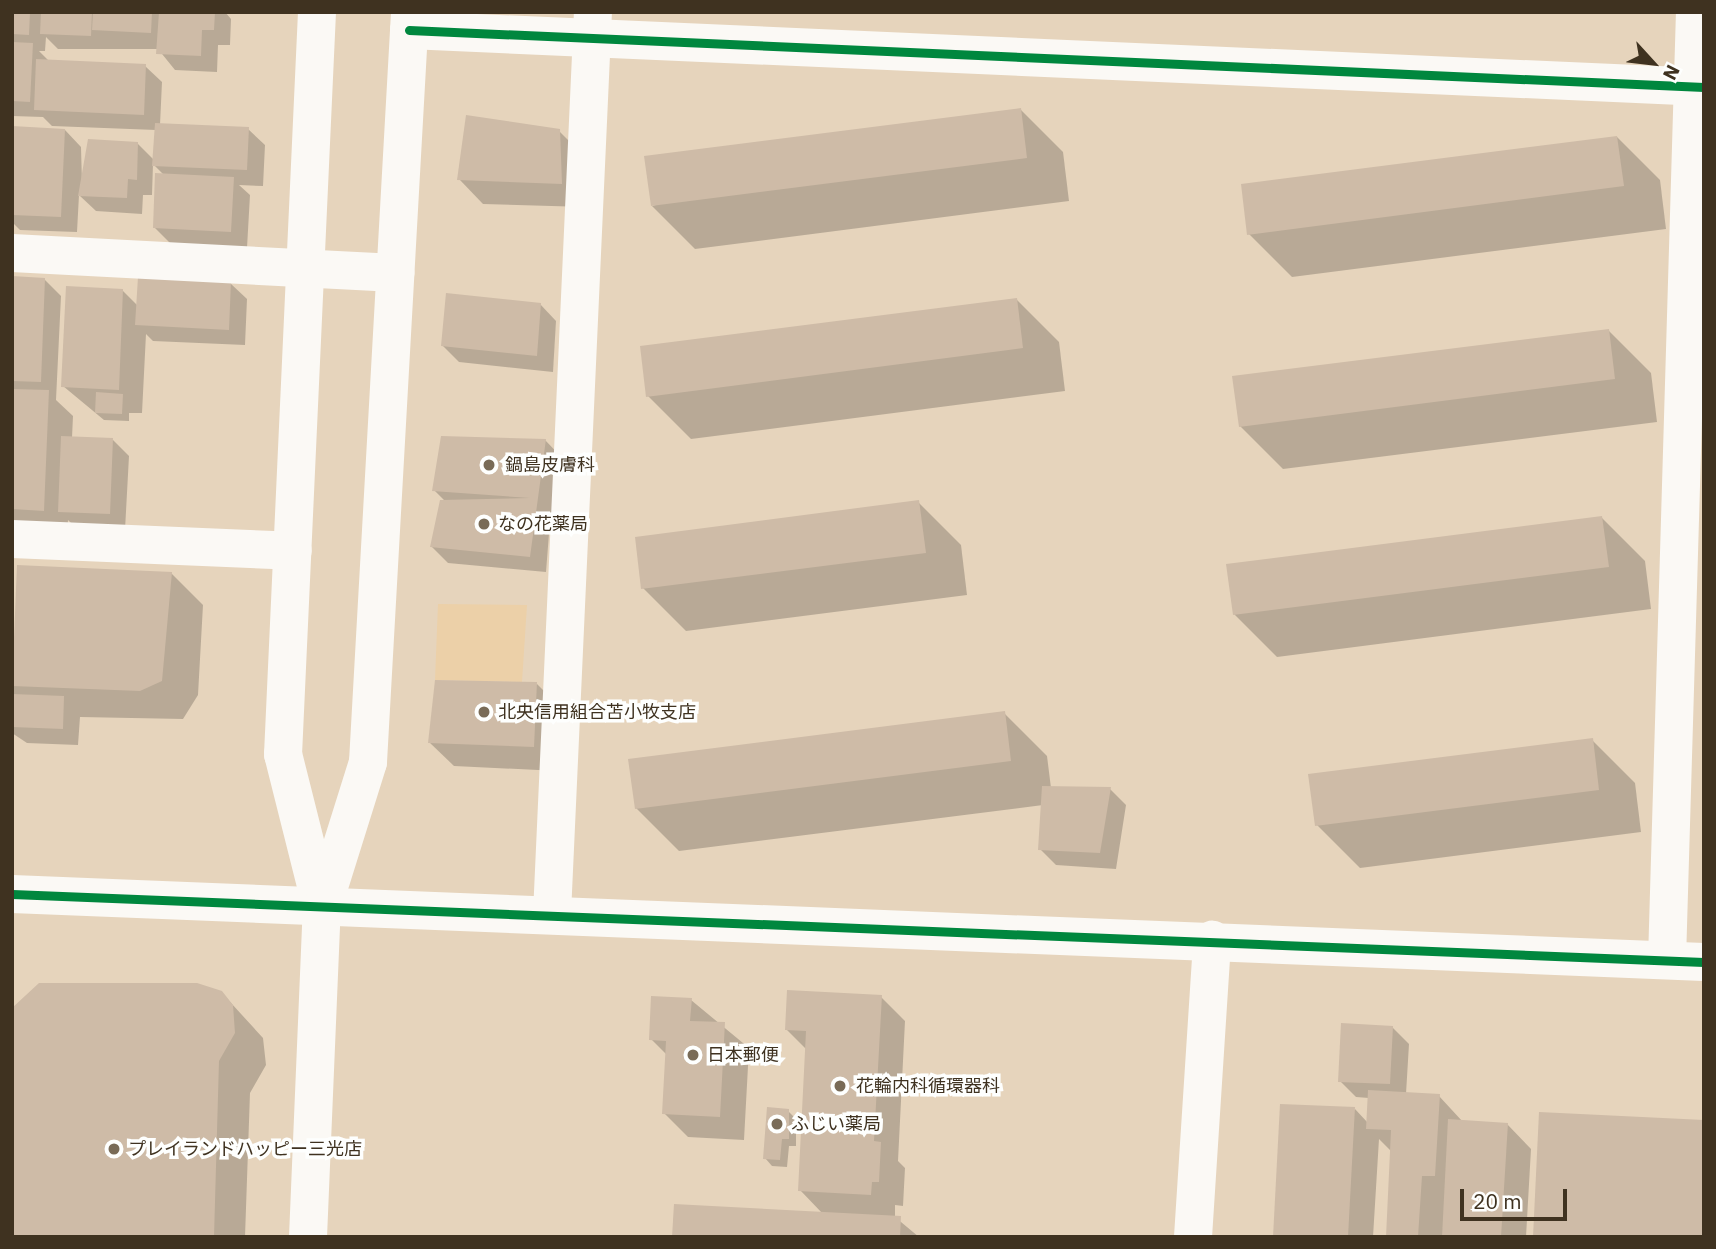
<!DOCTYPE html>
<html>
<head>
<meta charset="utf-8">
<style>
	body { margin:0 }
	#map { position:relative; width:1716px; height:1249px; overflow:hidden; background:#e6d4bc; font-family:"IBM Plex Sans","Noto Sans JP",sans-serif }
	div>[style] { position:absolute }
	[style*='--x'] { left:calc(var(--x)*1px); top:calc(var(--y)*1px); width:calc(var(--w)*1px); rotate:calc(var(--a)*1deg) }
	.built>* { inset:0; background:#ecd0a8 }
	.shadow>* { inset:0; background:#0003 }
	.building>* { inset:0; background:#cebba7 }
	.minor>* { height:38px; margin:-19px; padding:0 19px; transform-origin:19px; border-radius:19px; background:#fbf9f5 }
	.cycleway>* { height:9px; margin:-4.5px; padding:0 4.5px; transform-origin:4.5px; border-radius:4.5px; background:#00873e }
	.dots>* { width:19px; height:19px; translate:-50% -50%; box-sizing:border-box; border:4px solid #fefffe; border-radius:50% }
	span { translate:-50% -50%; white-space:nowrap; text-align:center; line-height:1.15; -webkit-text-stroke:7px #fefffe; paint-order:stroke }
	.poi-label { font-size:18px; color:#3f3220 }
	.left { translate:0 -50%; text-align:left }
	.frame { position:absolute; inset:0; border:14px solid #3f3220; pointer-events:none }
	.north { position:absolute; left:1618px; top:28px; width:70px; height:70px; -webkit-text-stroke:5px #fefffe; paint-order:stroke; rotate:117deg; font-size:19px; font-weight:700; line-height:28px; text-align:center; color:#3f3220 }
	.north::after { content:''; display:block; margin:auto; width:24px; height:32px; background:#3f3220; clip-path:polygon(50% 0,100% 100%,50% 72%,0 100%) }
	.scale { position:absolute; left:1460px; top:1189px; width:107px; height:32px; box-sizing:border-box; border:4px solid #3f3220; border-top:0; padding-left:9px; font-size:21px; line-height:24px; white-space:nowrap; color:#3f3220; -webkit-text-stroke:5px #fefffe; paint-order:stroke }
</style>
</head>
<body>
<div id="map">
	<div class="built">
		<div style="clip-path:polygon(438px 604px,527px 605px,522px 682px,435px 680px)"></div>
	</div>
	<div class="shadow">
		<div style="clip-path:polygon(12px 12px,225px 12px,231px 19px,230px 45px,218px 45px,217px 72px,175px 70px,158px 49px,58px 49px,46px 37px,45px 51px,39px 51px,50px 62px,145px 66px,162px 82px,160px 125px,248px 129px,265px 145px,263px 186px,239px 185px,250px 195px,247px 248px,171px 244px,155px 228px,164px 175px,153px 164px,152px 195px,143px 195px,142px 214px,96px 211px,79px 195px,77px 232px,20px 230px,12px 222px,12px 128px,65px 130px,81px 147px,82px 183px,137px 143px,154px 160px,156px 130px,52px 126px,43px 117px,12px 116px)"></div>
		<div style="clip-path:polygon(1020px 109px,1063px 152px,1069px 201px,695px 249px,652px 206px)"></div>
		<div style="clip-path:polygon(559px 131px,583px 155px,586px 207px,483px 204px,459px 179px)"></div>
		<div style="clip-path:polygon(1617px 137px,1660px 180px,1666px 229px,1292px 277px,1249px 234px)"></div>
		<div style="clip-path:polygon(12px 278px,44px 279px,61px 296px,56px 400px,73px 416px,72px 438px,113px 440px,129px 456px,125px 530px,76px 528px,68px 520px,67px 534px,12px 532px)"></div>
		<div style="clip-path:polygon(230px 283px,247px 299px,245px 345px,153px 341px,146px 334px,142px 413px,129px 413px,129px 421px,104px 420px,63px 386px,122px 290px,138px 306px)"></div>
		<div style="clip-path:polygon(1016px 299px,1059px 342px,1065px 391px,691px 439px,648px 396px)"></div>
		<div style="clip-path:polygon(540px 304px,556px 321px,553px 372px,459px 362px,443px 346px)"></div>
		<div style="clip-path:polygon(1608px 330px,1651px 373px,1657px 422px,1283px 469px,1240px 426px)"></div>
		<div style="clip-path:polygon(545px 440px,569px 465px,558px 521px,550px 521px,546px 572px,448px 563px,432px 547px,445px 501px,434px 490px)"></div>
		<div style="clip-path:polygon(918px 502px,961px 545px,967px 595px,686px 631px,643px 588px)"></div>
		<div style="clip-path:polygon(1602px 518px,1645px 561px,1651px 609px,1277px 657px,1234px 614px)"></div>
		<div style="clip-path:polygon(171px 573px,203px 605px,198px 695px,183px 719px,80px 717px,78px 745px,27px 743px,12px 733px,12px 657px)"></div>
		<div style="clip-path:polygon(537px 684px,561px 708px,558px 771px,454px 766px,429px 742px)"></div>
		<div style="clip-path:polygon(1004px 713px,1047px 756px,1051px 788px,1110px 789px,1126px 805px,1116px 869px,1056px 865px,1040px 849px,1043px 805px,679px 851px,636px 808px)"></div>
		<div style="clip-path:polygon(1592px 740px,1635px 783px,1641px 832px,1360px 868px,1317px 825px)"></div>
		<div style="clip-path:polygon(221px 992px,263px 1038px,266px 1065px,250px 1093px,245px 1237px,12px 1237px)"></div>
		<div style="clip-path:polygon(881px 997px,905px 1021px,898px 1161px,905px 1168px,903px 1206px,895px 1205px,895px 1217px,919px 1237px,674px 1237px,823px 1214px,800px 1190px,807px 1050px,787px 1030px)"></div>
		<div style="clip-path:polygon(691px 1000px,749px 1048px,744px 1140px,688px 1137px,664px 1113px,667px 1055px,651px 1039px)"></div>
		<div style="clip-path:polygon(1392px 1027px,1409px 1044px,1406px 1094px,1439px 1096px,1463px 1122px,1507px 1124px,1531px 1149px,1526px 1237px,1387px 1237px,1392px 1152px,1379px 1139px,1373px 1237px,1275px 1237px,1355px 1109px,1368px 1123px,1369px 1098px,1356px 1097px,1340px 1081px)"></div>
		<div style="clip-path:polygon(788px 1111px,796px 1119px,796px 1146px,789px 1146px,787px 1167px,772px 1166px,765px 1158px)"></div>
	</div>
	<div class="building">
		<div style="clip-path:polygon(12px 12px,30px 12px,29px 35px,12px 34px)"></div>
		<div style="clip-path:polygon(41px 12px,92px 12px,91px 36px,40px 34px)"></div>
		<div style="clip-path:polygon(93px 12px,152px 12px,151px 33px,92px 30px)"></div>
		<div style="clip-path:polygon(159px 12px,215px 12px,214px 30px,202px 30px,201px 56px,156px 54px)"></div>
		<div style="clip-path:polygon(12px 42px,33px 43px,30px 102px,12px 101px)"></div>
		<div style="clip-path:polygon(36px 59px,146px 64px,144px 115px,34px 110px)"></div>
		<div style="clip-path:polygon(1021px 108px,1027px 158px,651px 206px,644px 156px)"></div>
		<div style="clip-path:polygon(466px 115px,560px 129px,562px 184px,457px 180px)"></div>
		<div style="clip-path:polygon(155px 123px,249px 127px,247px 170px,152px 166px)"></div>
		<div style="clip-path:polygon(12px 126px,65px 129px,61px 217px,12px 215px)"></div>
		<div style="clip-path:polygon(1617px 136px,1624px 186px,1247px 235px,1241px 184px)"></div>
		<div style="clip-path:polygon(88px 139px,138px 142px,137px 180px,128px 179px,127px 198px,78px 196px)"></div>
		<div style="clip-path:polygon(155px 173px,234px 177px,231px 232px,153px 228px)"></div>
		<div style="clip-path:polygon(12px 276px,45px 278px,41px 382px,12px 381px)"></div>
		<div style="clip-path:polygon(138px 277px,231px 281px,229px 330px,135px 325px)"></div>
		<div style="clip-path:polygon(66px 286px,123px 289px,119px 390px,61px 387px)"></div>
		<div style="clip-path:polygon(446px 293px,541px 303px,537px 356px,441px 346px)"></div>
		<div style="clip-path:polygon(1017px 298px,1023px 348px,646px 397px,640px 346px)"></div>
		<div style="clip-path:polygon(1609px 329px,1615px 379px,1239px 427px,1232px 376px)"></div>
		<div style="clip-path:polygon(12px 389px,49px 390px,44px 511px,12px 509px)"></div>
		<div style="clip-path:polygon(96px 392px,123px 394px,122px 414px,95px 413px)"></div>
		<div style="clip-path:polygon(61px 436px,113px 438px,110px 514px,58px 512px)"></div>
		<div style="clip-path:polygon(441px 436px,546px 439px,530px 557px,430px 547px,440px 500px,530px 498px,432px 491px)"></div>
		<div style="clip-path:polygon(919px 500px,926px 553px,641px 589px,635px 537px)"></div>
		<div style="clip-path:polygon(1602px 516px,1609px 567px,1233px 615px,1226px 564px)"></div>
		<div style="clip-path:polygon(17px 565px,172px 572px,162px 681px,140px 691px,12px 686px)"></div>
		<div style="clip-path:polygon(435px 680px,537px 682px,534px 747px,428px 743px)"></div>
		<div style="clip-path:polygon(12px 694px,64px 696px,63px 729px,12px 727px)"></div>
		<div style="clip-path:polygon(1005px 711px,1011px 761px,635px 809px,628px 759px)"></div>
		<div style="clip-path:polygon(1593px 738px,1599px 790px,1315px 826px,1308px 774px)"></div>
		<div style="clip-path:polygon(1042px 786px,1111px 787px,1100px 853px,1038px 850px)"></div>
		<div style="clip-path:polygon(39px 983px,197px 983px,222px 991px,233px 1005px,235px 1033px,219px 1061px,214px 1237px,12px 1237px,12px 1008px)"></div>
		<div style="clip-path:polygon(787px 990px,882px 995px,874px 1141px,881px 1142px,879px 1182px,872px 1182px,871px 1195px,798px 1191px,806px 1031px,785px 1030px)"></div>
		<div style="clip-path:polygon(651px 996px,692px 998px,690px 1021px,725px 1022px,720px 1117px,662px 1114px,666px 1041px,649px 1040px)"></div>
		<div style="clip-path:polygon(1341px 1023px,1393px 1026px,1390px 1084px,1338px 1082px)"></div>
		<div style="clip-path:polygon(1368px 1090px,1440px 1094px,1435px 1176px,1422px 1176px,1418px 1237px,1386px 1237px,1391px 1130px,1366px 1129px)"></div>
		<div style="clip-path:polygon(1280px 1104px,1355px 1107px,1348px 1237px,1273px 1237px)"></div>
		<div style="clip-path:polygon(767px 1107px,789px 1109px,789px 1139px,782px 1139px,780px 1160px,763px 1159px)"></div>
		<div style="clip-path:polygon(1539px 1112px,1704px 1120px,1704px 1237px,1533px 1237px)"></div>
		<div style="clip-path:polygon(1448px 1119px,1508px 1123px,1501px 1237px,1442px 1237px)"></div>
		<div style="clip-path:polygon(674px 1204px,901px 1216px,900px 1237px,672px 1237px)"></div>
	</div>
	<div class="minor">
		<div style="--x:317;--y:12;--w:743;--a:92.62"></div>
		<div style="--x:283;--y:754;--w:160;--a:75.9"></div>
		<div style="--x:409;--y:30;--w:1296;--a:2.52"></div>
		<div style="--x:12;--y:253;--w:384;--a:3"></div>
		<div style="--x:12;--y:539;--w:281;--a:2.4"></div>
		<div style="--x:12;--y:894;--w:1693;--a:2.3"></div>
		<div style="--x:552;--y:914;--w:903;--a:-87.4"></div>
		<div style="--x:1667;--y:960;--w:948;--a:-88.31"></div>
		<div style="--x:308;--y:1237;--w:328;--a:-87.6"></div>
		<div style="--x:322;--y:909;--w:154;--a:-72.6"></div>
		<div style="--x:368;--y:762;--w:751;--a:-86.79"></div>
		<div style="--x:1193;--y:1237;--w:298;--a:-86.3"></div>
	</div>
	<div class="cycleway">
		<div style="--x:409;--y:30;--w:1296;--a:2.52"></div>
		<div style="--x:12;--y:894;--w:1693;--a:2.3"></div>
	</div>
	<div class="dots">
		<div style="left:489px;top:465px;background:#796b57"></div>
		<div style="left:484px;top:524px;background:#796b57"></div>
		<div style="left:484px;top:712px;background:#796b57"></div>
		<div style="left:693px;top:1055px;background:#796b57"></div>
		<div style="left:840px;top:1086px;background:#796b57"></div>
		<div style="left:777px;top:1124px;background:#796b57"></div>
		<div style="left:114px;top:1149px;background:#796b57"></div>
	</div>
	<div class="poi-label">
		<span class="left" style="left:505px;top:465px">鍋島皮膚科</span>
		<span class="left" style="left:498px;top:524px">なの花薬局</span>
		<span class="left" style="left:498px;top:712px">北央信用組合苫小牧支店</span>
		<span class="left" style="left:707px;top:1055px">日本郵便</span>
		<span class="left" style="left:856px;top:1086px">花輪内科循環器科</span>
		<span class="left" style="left:791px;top:1124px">ふじい薬局</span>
		<span class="left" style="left:128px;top:1149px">プレイランドハッピー三光店</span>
	</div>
	<div class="frame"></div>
	<div class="north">N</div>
	<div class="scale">20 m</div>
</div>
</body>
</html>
